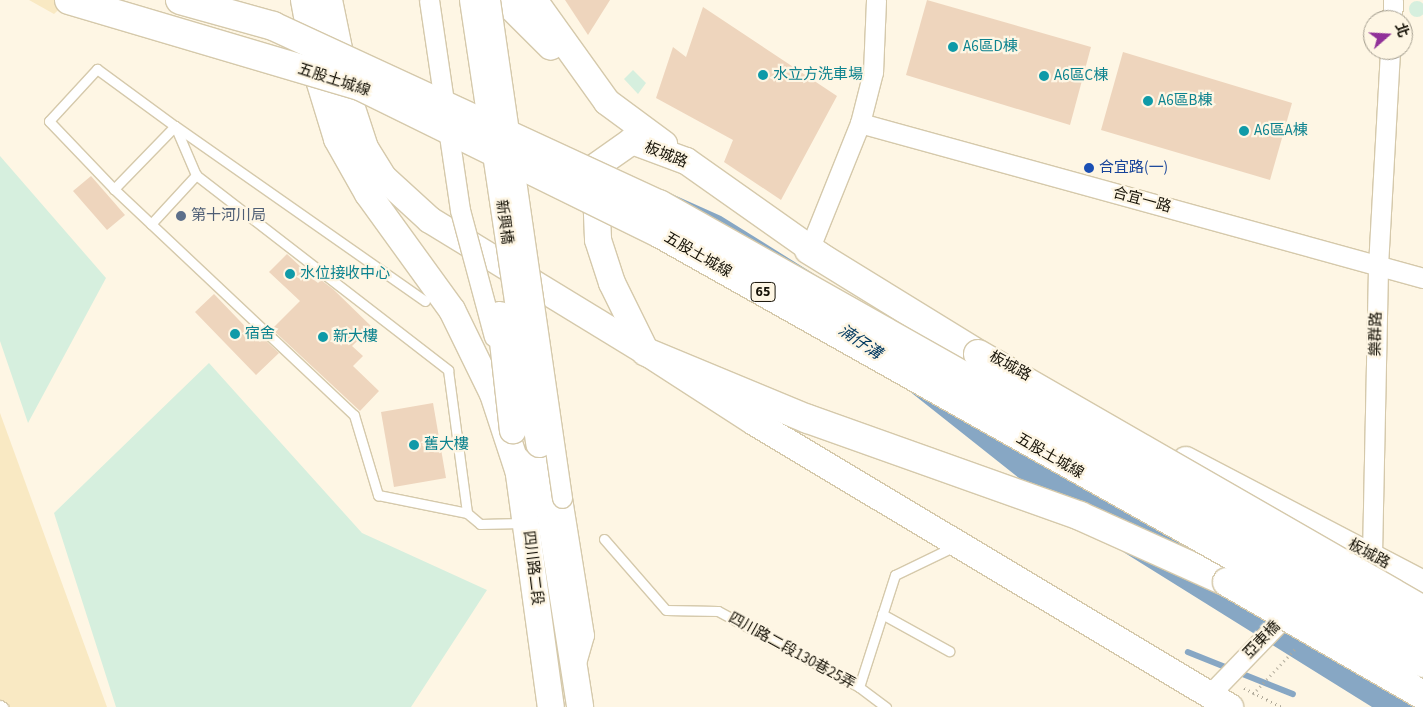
<!DOCTYPE html>
<html>
<head>
<meta charset="utf-8">
<style>
	body { margin:0 }
	#map { position:relative; width:1423px; height:707px; overflow:hidden; background:#fef6e4; font-family:"Source Sans 3","Noto Sans TC",sans-serif }
	div>[style] { position:absolute }
	[style*='--x'] { left:calc(var(--x)*1px); top:calc(var(--y)*1px); width:calc(var(--w)*1px); rotate:calc(var(--a)*1deg) }
	.built>* { inset:0; background:#f9e9c3 }
	.green>* { inset:0; background:#d6efde }
	.round { border-radius:50% }
	.water>* { inset:0; background:#87a7c4 }
	.stream>* { height:5.5px; margin:-2.75px; padding:0 2.75px; transform-origin:2.75px; border-radius:2.75px; background:#87a7c4 }
	.building>* { inset:0; background:#eed5bd }
	.path>* { height:3px; margin-top:-1.5px; transform-origin:0; background:repeating-linear-gradient(90deg,#afa999 0 1px,transparent 0 5px) }
	.roads { filter:drop-shadow(1px 0 #d5c9ab) drop-shadow(-1px 0 #d5c9ab) drop-shadow(0 1px #d5c9ab) drop-shadow(0 -1px #d5c9ab) }
	.lane>* { height:9px; margin:-4.5px; padding:0 4.5px; transform-origin:4.5px; border-radius:4.5px; background:#fff }
	.street>* { height:19px; margin:-9.5px; padding:0 9.5px; transform-origin:9.5px; border-radius:9.5px; background:#fff }
	.secondary>* { height:26px; margin:-13px; padding:0 13px; transform-origin:13px; border-radius:13px; background:#fff }
	.highway>* { height:28px; margin:-14px; padding:0 14px; transform-origin:14px; border-radius:14px; background:#fff }
	.path-bridge>* { height:3px; margin-top:-1.5px; transform-origin:0; background:repeating-linear-gradient(90deg,#afa999 0 1px,transparent 0 5px) }
	.bridges { filter:drop-shadow(1px 0 #d5c9ab) drop-shadow(-1px 0 #d5c9ab) drop-shadow(0 1px #d5c9ab) drop-shadow(0 -1px #d5c9ab) }
	.street-bridge>* { height:19px; margin:-9.5px; padding:0 9.5px; transform-origin:9.5px; border-radius:9.5px; background:#fff }
	.secondary-bridge>* { height:26px; margin:-13px; padding:0 13px; transform-origin:13px; border-radius:13px; background:#fff }
	.highway-bridge>* { height:28px; margin:-14px; padding:0 14px; transform-origin:14px; border-radius:14px; background:#fff }
	.dots>* { width:14px; height:14px; translate:-50% -50%; box-sizing:border-box; border:2px solid #fef6e4; border-radius:50% }
	span { translate:-50% -50%; white-space:nowrap; text-align:center; line-height:1.15; -webkit-text-stroke:4.5px #fef6e4; paint-order:stroke }
	.shield-label span { padding:1px 4px; background:#fef6e4; border:1px solid; border-radius:4px; -webkit-text-stroke-width:0 }
	.shield-label { font-size:14px; color:#161207; font-weight:700 }
	.culture-label { font-size:15px; color:#0d838f }
	.left { translate:0 -50%; text-align:left }
	.street-label { font-size:15px; color:#161207 }
	.transit-label { font-size:15px; color:#164399 }
	.service-label { font-size:15px; color:#4e5e75 }
	.water-label { font-size:16px; color:#00385f; font-style:italic }
	.north { position:absolute; left:1363px; top:10px; width:50px; height:50px; box-sizing:border-box; background:#fef6e4; border:1px solid #a19b8c; border-radius:50%; rotate:71deg; font-size:14px; font-weight:700; line-height:20px; text-align:center; color:#161207 }
	.north::after { content:''; display:block; margin:auto; width:18px; height:22px; background:#913199; clip-path:polygon(50% 0,100% 100%,50% 72%,0 100%) }
</style>
</head>
<body>
<div id="map">
	<div class="built">
		<div style="clip-path:polygon(29px 0,69px 0,54px 14px)"></div>
		<div style="clip-path:polygon(0 413px,107px 707px,0 707px)"></div>
	</div>
	<div class="green">
		<div class="round" style="left:1409px;top:1px;width:16px;height:16px"></div>
		<div style="clip-path:polygon(633px 70px,646px 83px,638px 94px,624px 79px)"></div>
		<div style="clip-path:polygon(0 156px,106px 278px,28px 423px,0 341px)"></div>
		<div style="clip-path:polygon(209px 363px,362px 533px,487px 590px,411px 707px,116px 707px,54px 513px)"></div>
	</div>
	<div class="water">
		<div style="clip-path:polygon(654px 186px,721px 216px,1088px 445px,1423px 667px,1423px 707px,1372px 707px,1072px 520px,889px 375px,632px 187px)"></div>
	</div>
	<div class="stream">
		<div style="--x:1188;--y:652;--w:113;--a:21.8"></div>
	</div>
	<div class="building">
		<div style="clip-path:polygon(565px 0,610px 0,588px 35px)"></div>
		<div style="clip-path:polygon(927px 0,1091px 47px,1070px 125px,906px 75px)"></div>
		<div style="clip-path:polygon(703px 7px,837px 96px,781px 200px,724px 162px,733px 140px,656px 98px,673px 47px,686px 57px)"></div>
		<div style="clip-path:polygon(1123px 52px,1292px 103px,1270px 180px,1101px 130px)"></div>
		<div style="clip-path:polygon(91px 176px,125px 215px,107px 230px,73px 191px)"></div>
		<div style="clip-path:polygon(287px 254px,318px 283px,321px 280px,333px 289px,372px 327px,352px 346px,363px 356px,353px 366px,379px 391px,360px 411px,272px 329px,300px 301px,269px 272px)"></div>
		<div style="clip-path:polygon(214px 294px,260px 342px,263px 338px,279px 353px,256px 375px,195px 312px)"></div>
		<div style="clip-path:polygon(433px 403px,446px 478px,394px 487px,381px 412px)"></div>
	</div>
	<div class="path">
		<div style="--x:1244;--y:688;--w:42;--a:26.6"></div>
	</div>
	<div class="roads">
		<div class="lane">
			<div style="--x:114;--y:189;--w:94;--a:-133.7"></div>
			<div style="--x:49;--y:121;--w:71;--a:-47.3"></div>
			<div style="--x:97;--y:69;--w:97;--a:36.2"></div>
			<div style="--x:175;--y:126;--w:53;--a:66.8"></div>
			<div style="--x:196;--y:175;--w:319;--a:37.7"></div>
			<div style="--x:448;--y:370;--w:144;--a:82.4"></div>
			<div style="--x:467;--y:513;--w:17;--a:40"></div>
			<div style="--x:480;--y:524;--w:42;--a:-1.4"></div>
			<div style="--x:151;--y:224;--w:67;--a:-47.4"></div>
			<div style="--x:425;--y:301;--w:305;--a:-145"></div>
			<div style="--x:175;--y:126;--w:88;--a:134.1"></div>
			<div style="--x:114;--y:189;--w:330;--a:43.3"></div>
			<div style="--x:354;--y:415;--w:84;--a:73.3"></div>
			<div style="--x:378;--y:495;--w:91;--a:11.4"></div>
			<div style="--x:604;--y:539;--w:94;--a:48.9"></div>
			<div style="--x:666;--y:610;--w:52;--a:1.1"></div>
			<div style="--x:718;--y:611;--w:160;--a:28.3"></div>
			<div style="--x:859;--y:687;--w:34;--a:37"></div>
			<div style="--x:882;--y:614;--w:77;--a:28.9"></div>
			<div style="--x:859;--y:687;--w:118;--a:-72.2"></div>
			<div style="--x:895;--y:575;--w:67;--a:-25.8"></div>
			<div style="--x:0;--y:705;--w:4;--a:34"></div>
		</div>
		<div class="street">
			<div style="--x:1392;--y:20;--w:20;--a:-87"></div>
			<div style="--x:860;--y:123;--w:584;--a:15.39"></div>
			<div style="--x:809;--y:250;--w:137;--a:-68.1"></div>
			<div style="--x:860;--y:123;--w:53;--a:-75.7"></div>
			<div style="--x:873;--y:72;--w:72;--a:-87.6"></div>
			<div style="--x:562;--y:498;--w:139;--a:80.9"></div>
			<div style="--x:584;--y:635;--w:29;--a:106"></div>
			<div style="--x:1359;--y:561;--w:14;--a:-25"></div>
			<div style="--x:1372;--y:555;--w:289;--a:-88.8"></div>
			<div style="--x:1378;--y:266;--w:216;--a:-86.8"></div>
			<div style="--x:1209;--y:695;--w:121;--a:-46"></div>
		</div>
		<div class="secondary">
			<div style="--x:304;--y:0;--w:81;--a:79.4"></div>
			<div style="--x:319;--y:80;--w:62;--a:73"></div>
			<div style="--x:337;--y:139;--w:63;--a:60.6"></div>
			<div style="--x:368;--y:194;--w:143;--a:54.1"></div>
			<div style="--x:452;--y:310;--w:93;--a:64"></div>
			<div style="--x:493;--y:394;--w:86;--a:71.8"></div>
			<div style="--x:329;--y:0;--w:104;--a:78.4"></div>
			<div style="--x:350;--y:102;--w:48;--a:71.9"></div>
			<div style="--x:365;--y:148;--w:36;--a:58"></div>
			<div style="--x:384;--y:178;--w:62;--a:42.4"></div>
			<div style="--x:430;--y:220;--w:253;--a:31.4"></div>
			<div style="--x:504;--y:0;--w:66;--a:45"></div>
			<div style="--x:534;--y:0;--w:125;--a:54.4"></div>
			<div style="--x:607;--y:102;--w:71;--a:36.4"></div>
			<div style="--x:828;--y:261;--w:174;--a:-144.8"></div>
			<div style="--x:686;--y:161;--w:58;--a:-159.7"></div>
			<div style="--x:632;--y:141;--w:45;--a:144.9"></div>
			<div style="--x:595;--y:167;--w:73;--a:87.6"></div>
			<div style="--x:598;--y:240;--w:45;--a:72"></div>
			<div style="--x:612;--y:283;--w:77;--a:63.8"></div>
			<div style="--x:646;--y:352;--w:129;--a:32.9"></div>
			<div style="--x:754;--y:422;--w:555;--a:30.91"></div>
			<div style="--x:539;--y:444;--w:266;--a:81.1"></div>
			<div style="--x:517;--y:460;--w:249;--a:82.2"></div>
			<div style="--x:1186;--y:460;--w:267;--a:27.6"></div>
		</div>
		<div class="highway">
			<div style="--x:809;--y:250;--w:198;--a:31.6"></div>
			<div style="--x:646;--y:352;--w:175;--a:22.5"></div>
			<div style="--x:808;--y:419;--w:289;--a:19.6"></div>
			<div style="--x:1080;--y:516;--w:161;--a:24.2"></div>
		</div>
	</div>
	<div class="path-bridge">
		<div style="--x:1253;--y:694;--w:64;--a:-46.9"></div>
	</div>
	<div class="bridges">
		<div class="street-bridge">
			<div style="--x:429;--y:0;--w:212;--a:81.6"></div>
			<div style="--x:460;--y:210;--w:131;--a:75"></div>
			<div style="--x:490;--y:0;--w:503;--a:81.77"></div>
		</div>
		<div class="secondary-bridge">
			<div style="--x:473;--y:0;--w:449;--a:81.5"></div>
			<div style="--x:500;--y:315;--w:116;--a:83.6"></div>
		</div>
		<div class="highway-bridge">
			<div style="--x:69;--y:0;--w:306;--a:16.5"></div>
			<div style="--x:362;--y:87;--w:329;--a:26.2"></div>
			<div style="--x:657;--y:232;--w:879;--a:29.36"></div>
			<div style="--x:180;--y:0;--w:97;--a:15.6"></div>
			<div style="--x:273;--y:26;--w:425;--a:24.8"></div>
			<div style="--x:659;--y:204;--w:877;--a:29.43"></div>
			<div style="--x:978;--y:354;--w:513;--a:29.91"></div>
			<div style="--x:1227;--y:582;--w:226;--a:30"></div>
		</div>
	</div>
	<div class="dots">
		<div style="left:953px;top:47px;background:#0f9aa8"></div>
		<div style="left:763px;top:75px;background:#0f9aa8"></div>
		<div style="left:1044px;top:76px;background:#0f9aa8"></div>
		<div style="left:1148px;top:101px;background:#0f9aa8"></div>
		<div style="left:1244px;top:131px;background:#0f9aa8"></div>
		<div style="left:1089px;top:168px;background:#1a4fb4"></div>
		<div style="left:181px;top:216px;background:#5c6f8a"></div>
		<div style="left:290px;top:274px;background:#0f9aa8"></div>
		<div style="left:235px;top:334px;background:#0f9aa8"></div>
		<div style="left:323px;top:337px;background:#0f9aa8"></div>
		<div style="left:414px;top:445px;background:#0f9aa8"></div>
	</div>
	<div class="shield-label">
		<span style="left:763px;top:292px">65</span>
	</div>
	<div class="culture-label">
		<span class="left" style="left:963px;top:47px">A6區D棟</span>
		<span class="left" style="left:773px;top:75px">水立方洗車場</span>
		<span class="left" style="left:1054px;top:76px">A6區C棟</span>
		<span class="left" style="left:1158px;top:101px">A6區B棟</span>
		<span class="left" style="left:1254px;top:131px">A6區A棟</span>
		<span class="left" style="left:300px;top:274px">水位接收中心</span>
		<span class="left" style="left:245px;top:334px">宿舍</span>
		<span class="left" style="left:333px;top:337px">新大樓</span>
		<span class="left" style="left:424px;top:445px">舊大樓</span>
	</div>
	<div class="street-label">
		<span style="left:334px;top:80px;rotate:18deg">五股土城線</span>
		<span style="left:666px;top:155px;rotate:22deg">板城路</span>
		<span style="left:1142px;top:200px;rotate:15deg">合宜一路</span>
		<span style="left:504px;top:222px;rotate:82deg">新興橋</span>
		<span style="left:698px;top:255px;rotate:30deg">五股土城線</span>
		<span style="left:1376px;top:334px;rotate:-89deg">樂群路</span>
		<span style="left:1010px;top:366px;rotate:29deg">板城路</span>
		<span style="left:1050px;top:456px;rotate:30deg">五股土城線</span>
		<span style="left:1369px;top:554px;rotate:28deg">板城路</span>
		<span style="left:533px;top:568px;rotate:83deg">四川路二段</span>
		<span style="left:1262px;top:640px;rotate:-46deg">亞東橋</span>
		<span style="left:792px;top:651px;rotate:29deg">四川路二段130巷25弄</span>
	</div>
	<div class="transit-label">
		<span class="left" style="left:1099px;top:168px">合宜路(一)</span>
	</div>
	<div class="service-label">
		<span class="left" style="left:191px;top:216px">第十河川局</span>
	</div>
	<div class="water-label">
		<span style="left:860px;top:342px;rotate:34deg">湳仔溝</span>
	</div>
	<div class="north">北</div>
</div>
</body>
</html>
